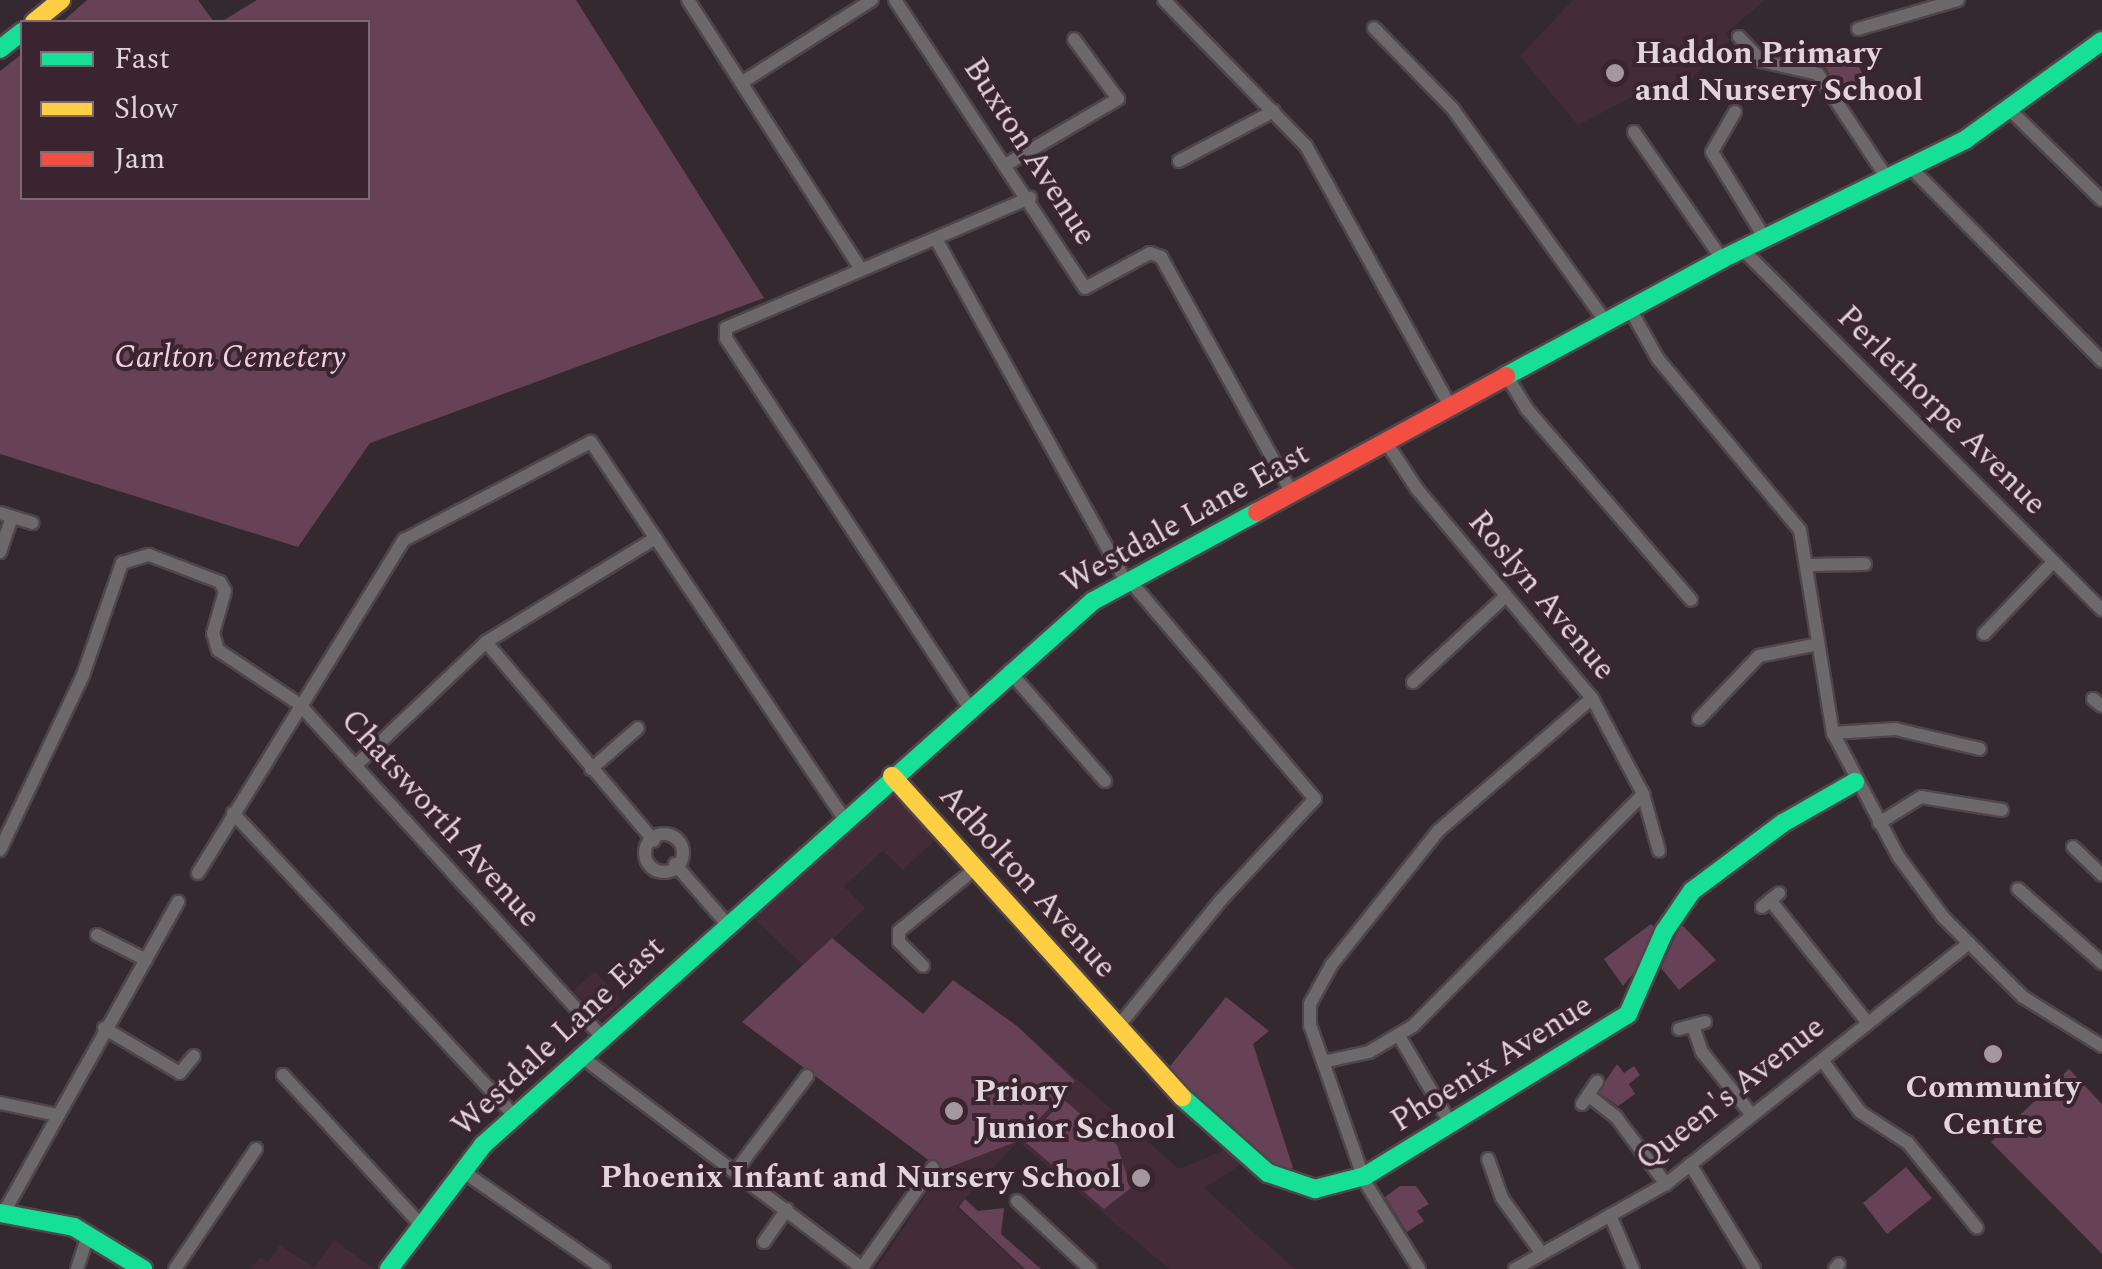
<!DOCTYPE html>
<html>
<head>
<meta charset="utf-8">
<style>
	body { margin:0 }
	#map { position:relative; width:2102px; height:1269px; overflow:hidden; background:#34292f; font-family:Spectral,serif }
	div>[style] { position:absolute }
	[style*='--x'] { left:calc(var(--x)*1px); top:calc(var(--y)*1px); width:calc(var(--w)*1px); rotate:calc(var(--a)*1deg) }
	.built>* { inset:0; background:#432b38 }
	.green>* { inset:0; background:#674256 }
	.roads { filter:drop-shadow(2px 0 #4f454a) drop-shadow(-2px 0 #4f454a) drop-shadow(0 2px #4f454a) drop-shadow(0 -2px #4f454a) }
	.street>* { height:12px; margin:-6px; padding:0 6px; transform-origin:6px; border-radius:6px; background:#6d696a }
	.street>.ring { margin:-6px; padding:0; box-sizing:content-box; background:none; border:12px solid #6d696a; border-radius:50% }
	.fast>* { height:18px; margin:-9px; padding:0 9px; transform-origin:9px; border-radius:9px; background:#16e098 }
	.slow>* { height:18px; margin:-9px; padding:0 9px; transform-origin:9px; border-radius:9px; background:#ffcf43 }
	.jam>* { height:18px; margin:-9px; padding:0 9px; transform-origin:9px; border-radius:9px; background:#f24e42 }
	.dots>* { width:28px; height:28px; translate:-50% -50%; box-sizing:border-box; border:5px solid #39242f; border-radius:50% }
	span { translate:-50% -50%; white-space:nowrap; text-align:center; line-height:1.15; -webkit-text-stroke:8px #39242f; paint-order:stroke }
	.poi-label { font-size:32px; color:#e1d4da; font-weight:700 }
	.left { translate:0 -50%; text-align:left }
	.right { translate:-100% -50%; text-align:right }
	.street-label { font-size:32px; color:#e1d4da }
	.park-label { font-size:32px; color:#f4cee1; font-style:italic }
	.legend { position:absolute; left:20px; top:20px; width:350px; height:180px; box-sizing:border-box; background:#39242f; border:2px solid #7c6a73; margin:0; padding:12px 18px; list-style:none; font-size:30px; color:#e1d4da }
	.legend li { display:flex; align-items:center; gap:20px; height:50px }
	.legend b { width:50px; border:2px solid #7c6a73 }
</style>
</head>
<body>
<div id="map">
	<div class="built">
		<div style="clip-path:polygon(1573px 0,1765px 0,1725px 34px,1730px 40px,1676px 94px,1664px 90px,1630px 98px,1578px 125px,1520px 56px)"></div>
		<div style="clip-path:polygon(893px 792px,936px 839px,903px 870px,883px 851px,844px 886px,865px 908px,833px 939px,923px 1014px,953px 980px,1017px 1026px,1179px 1169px,1224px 1150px,1242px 1164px,1204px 1188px,1295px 1269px,1169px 1269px,1018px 1141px,957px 1207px,1023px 1269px,876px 1269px,942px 1170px,742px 1022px,803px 965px,754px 918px)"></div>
		<div style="clip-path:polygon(595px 971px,622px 1001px,600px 1021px,573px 991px)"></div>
		<div style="clip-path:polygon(334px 1240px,374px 1269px,251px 1269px,260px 1257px,268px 1262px,280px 1245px,314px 1268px)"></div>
	</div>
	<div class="green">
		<div style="clip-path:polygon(87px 0,198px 0,214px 22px,62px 22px)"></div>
		<div style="clip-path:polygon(257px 0,576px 0,764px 298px,370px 443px,298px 547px,0 454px,0 71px,22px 54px,22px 198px,368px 198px,368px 22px,221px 22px)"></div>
		<div style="clip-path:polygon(1848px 48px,1869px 85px,1864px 89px,1870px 100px,1842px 94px,1819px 58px)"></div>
		<div style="clip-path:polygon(1651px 924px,1656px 929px,1643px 962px,1623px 986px,1604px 959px)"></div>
		<div style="clip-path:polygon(1681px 924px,1716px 960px,1679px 990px,1661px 968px)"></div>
		<div style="clip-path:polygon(832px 938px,923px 1014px,953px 980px,1017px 1026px,1075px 1081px,1018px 1141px,942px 1170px,742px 1022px)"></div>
		<div style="clip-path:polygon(1226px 997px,1269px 1031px,1253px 1044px,1293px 1168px,1283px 1172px,1262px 1158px,1167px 1070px)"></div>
		<div style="clip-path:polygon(1617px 1064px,1624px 1073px,1634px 1066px,1640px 1075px,1629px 1084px,1635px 1094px,1618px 1106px,1598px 1092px)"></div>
		<div style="clip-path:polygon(2069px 1069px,2102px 1104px,2102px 1254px,1991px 1142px)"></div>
		<div style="clip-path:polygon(1064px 1100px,1117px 1145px,1131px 1188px,1104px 1209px,1024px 1141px)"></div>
		<div style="clip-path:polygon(1906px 1167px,1932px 1198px,1887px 1234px,1863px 1203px)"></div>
		<div style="clip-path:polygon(1400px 1186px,1416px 1186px,1429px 1204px,1417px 1211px,1424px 1221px,1407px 1232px,1385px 1197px)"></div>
		<div style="clip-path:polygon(965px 1199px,978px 1211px,1004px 1208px,1001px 1234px,1041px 1269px,1025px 1269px,959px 1207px)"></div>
	</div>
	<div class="roads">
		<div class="street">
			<div style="--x:688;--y:0;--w:320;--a:57.3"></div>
			<div style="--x:895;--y:0;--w:345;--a:56.6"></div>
			<div style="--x:1085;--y:288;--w:74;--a:-28.3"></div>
			<div style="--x:1150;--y:253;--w:12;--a:20"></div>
			<div style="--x:1161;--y:257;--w:270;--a:61"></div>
			<div style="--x:1164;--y:0;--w:204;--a:45.8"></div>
			<div style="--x:1306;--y:146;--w:297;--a:61"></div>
			<div style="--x:1374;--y:28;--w:113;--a:45.7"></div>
			<div style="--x:1453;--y:109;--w:262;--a:54.3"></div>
			<div style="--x:1858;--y:29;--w:104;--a:-16.2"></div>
			<div style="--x:1739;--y:37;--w:33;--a:47"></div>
			<div style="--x:1761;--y:61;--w:58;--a:12.8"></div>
			<div style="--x:1818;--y:74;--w:128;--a:56.4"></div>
			<div style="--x:741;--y:83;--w:155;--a:-32.4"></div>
			<div style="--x:2011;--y:111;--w:127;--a:44.4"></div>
			<div style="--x:1735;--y:112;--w:46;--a:119.9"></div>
			<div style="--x:1712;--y:152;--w:103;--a:58.5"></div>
			<div style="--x:1634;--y:132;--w:155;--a:55.3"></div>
			<div style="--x:1179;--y:161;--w:107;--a:-27.8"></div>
			<div style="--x:1007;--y:164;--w:129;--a:-30.4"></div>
			<div style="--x:1118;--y:99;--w:74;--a:-126.3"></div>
			<div style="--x:1912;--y:169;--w:270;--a:45.3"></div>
			<div style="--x:936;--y:239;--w:392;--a:61"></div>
			<div style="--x:1743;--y:250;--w:508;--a:45.08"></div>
			<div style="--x:1630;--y:309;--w:57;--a:60.8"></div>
			<div style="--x:1658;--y:359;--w:222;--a:50.3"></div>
			<div style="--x:1800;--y:530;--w:206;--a:80.8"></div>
			<div style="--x:1833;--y:733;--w:139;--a:62.1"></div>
			<div style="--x:1898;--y:856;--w:76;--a:53.6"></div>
			<div style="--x:1943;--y:917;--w:113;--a:45"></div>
			<div style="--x:2023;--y:997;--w:93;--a:31.8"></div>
			<div style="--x:1507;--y:376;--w:37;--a:59"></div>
			<div style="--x:1526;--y:408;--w:253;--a:49.3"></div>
			<div style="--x:1386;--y:442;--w:56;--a:56.6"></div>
			<div style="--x:1417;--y:489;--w:273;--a:50.1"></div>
			<div style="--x:1592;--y:698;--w:109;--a:62"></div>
			<div style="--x:1643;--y:794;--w:59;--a:74.3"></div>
			<div style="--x:0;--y:513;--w:34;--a:17"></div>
			<div style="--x:0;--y:552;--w:37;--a:-71"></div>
			<div style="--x:1808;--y:565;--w:57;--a:-1"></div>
			<div style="--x:1984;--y:634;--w:100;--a:-46.2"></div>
			<div style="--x:486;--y:642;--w:260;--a:49.8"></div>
			<div style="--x:1009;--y:671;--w:146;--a:48.9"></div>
			<div style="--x:1413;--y:682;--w:127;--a:-42.8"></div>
			<div style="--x:2093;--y:699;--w:11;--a:38"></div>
			<div style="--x:969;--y:707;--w:442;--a:-123.4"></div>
			<div style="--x:726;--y:338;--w:10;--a:-90"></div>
			<div style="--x:726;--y:328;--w:331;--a:-23.2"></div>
			<div style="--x:1699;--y:719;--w:87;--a:-46.4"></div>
			<div style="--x:1759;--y:656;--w:60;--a:-11.5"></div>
			<div style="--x:1833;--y:733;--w:62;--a:-3.7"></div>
			<div style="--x:1895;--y:729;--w:87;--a:13.2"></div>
			<div style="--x:355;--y:766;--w:180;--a:-43.4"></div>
			<div style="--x:486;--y:642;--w:199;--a:-31.5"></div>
			<div style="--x:591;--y:769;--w:62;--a:-41.1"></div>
			<div style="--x:233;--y:813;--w:414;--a:47.1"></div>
			<div style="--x:1879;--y:823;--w:49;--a:-31.8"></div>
			<div style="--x:1921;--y:797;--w:82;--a:9.1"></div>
			<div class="ring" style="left:645px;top:834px;width:26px;height:26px"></div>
			<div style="--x:2073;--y:847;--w:40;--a:44"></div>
			<div style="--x:0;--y:850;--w:194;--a:-64.6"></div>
			<div style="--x:83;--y:675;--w:119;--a:-70.8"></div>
			<div style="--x:122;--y:563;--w:28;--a:-17"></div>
			<div style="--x:149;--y:555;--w:76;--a:20.8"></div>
			<div style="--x:220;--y:582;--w:10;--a:61"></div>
			<div style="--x:225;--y:591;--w:44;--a:105.9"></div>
			<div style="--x:213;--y:633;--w:18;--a:74"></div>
			<div style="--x:218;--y:650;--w:97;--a:33.7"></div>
			<div style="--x:299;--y:704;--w:450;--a:47.7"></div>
			<div style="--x:675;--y:864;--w:79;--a:49.1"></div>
			<div style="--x:198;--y:873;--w:392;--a:-58.3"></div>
			<div style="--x:404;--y:540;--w:211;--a:-27.7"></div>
			<div style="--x:591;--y:442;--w:454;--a:56.1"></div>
			<div style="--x:2018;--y:889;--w:112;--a:41.4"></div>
			<div style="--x:1770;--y:900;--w:157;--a:51.5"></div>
			<div style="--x:1762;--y:907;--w:22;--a:-39"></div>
			<div style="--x:97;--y:935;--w:55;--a:27"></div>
			<div style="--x:923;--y:966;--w:34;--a:-135"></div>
			<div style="--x:899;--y:942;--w:11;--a:-90"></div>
			<div style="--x:899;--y:931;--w:99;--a:-39.3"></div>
			<div style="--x:1693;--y:1026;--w:28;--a:71"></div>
			<div style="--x:1702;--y:1052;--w:80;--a:51.6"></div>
			<div style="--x:104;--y:1028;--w:88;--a:30.6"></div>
			<div style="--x:180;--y:1073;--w:22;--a:-51"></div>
			<div style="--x:1117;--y:1028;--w:165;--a:-50.9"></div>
			<div style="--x:1221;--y:900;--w:138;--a:-47.1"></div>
			<div style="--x:1315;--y:799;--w:287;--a:-130.3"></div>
			<div style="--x:1679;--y:1029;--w:27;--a:-15"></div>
			<div style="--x:1399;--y:1036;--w:104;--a:59.5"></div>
			<div style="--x:582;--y:1057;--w:352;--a:37"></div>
			<div style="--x:1822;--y:1060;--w:64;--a:53.8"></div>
			<div style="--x:1860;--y:1112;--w:57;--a:32.9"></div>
			<div style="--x:1908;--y:1143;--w:109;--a:50.9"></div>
			<div style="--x:1323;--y:1062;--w:47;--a:-12.3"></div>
			<div style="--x:1369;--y:1052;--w:51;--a:-30.6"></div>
			<div style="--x:1413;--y:1026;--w:327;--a:-45.2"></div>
			<div style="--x:283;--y:1075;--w:204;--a:47.4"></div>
			<div style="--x:1588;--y:1095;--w:36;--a:38"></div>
			<div style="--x:1616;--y:1117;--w:84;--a:53.3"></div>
			<div style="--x:0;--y:1103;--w:58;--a:11.9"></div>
			<div style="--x:1582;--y:1104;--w:27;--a:-56"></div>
			<div style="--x:1488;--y:1159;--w:41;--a:70.3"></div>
			<div style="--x:1502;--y:1198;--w:65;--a:54.4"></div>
			<div style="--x:1690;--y:1164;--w:123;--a:58.6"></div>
			<div style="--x:461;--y:1170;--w:174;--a:34.7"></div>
			<div style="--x:735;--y:1172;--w:120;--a:-53.1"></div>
			<div style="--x:1017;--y:1201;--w:100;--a:43"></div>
			<div style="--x:3;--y:1214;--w:358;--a:-60.7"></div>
			<div style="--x:1610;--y:1215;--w:59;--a:66.9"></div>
			<div style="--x:764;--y:1242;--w:40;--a:-55.1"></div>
			<div style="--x:862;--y:1268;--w:123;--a:-54.9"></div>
			<div style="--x:77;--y:1269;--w:38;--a:-72"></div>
			<div style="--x:175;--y:1269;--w:145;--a:-56"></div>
			<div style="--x:1419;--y:1269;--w:102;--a:-121.8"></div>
			<div style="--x:1365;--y:1182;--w:166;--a:-109.3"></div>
			<div style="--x:1310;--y:1025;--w:21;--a:-90"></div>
			<div style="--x:1310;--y:1004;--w:46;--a:-61.2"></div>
			<div style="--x:1332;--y:964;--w:170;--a:-51.4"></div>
			<div style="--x:1438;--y:831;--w:203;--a:-40.8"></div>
			<div style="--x:1515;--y:1269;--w:173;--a:-29.4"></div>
			<div style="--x:1666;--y:1184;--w:386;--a:-38.5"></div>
			<div style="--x:1835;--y:1269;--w:6;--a:-51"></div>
		</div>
		<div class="fast">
			<div style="--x:0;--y:49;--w:28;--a:-38"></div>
			<div style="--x:1506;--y:376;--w:246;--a:-28.4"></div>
			<div style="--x:1722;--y:259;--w:271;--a:-26.1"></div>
			<div style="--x:1965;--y:140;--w:169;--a:-35.9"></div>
			<div style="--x:1182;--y:1097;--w:115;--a:41.5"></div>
			<div style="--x:1268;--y:1173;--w:50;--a:18.8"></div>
			<div style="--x:1315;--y:1189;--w:52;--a:-14.6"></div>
			<div style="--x:1365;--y:1176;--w:309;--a:-31.6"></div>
			<div style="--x:1628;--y:1014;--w:90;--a:-66.3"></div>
			<div style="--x:1664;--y:932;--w:50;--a:-55.7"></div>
			<div style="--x:1692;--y:891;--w:114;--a:-36.8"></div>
			<div style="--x:1783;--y:823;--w:83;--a:-29.7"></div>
			<div style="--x:0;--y:1213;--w:75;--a:10.7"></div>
			<div style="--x:74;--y:1227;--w:81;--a:31.3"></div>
			<div style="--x:389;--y:1269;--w:156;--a:-52.8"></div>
			<div style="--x:483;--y:1145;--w:817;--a:-41.73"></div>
			<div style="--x:1093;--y:601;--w:187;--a:-28.5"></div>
		</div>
		<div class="slow">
			<div style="--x:34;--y:22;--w:35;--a:-39"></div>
			<div style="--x:892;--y:776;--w:433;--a:47.9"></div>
		</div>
		<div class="jam">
			<div style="--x:1257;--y:512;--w:284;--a:-28.6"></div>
		</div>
	</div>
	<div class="dots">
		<div style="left:1615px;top:73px;background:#a4989e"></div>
		<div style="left:1993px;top:1054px;background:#a4989e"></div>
		<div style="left:954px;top:1111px;background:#a4989e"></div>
		<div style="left:1141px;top:1178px;background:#a4989e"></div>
	</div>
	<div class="poi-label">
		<span class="left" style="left:1635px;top:73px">Haddon Primary<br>and Nursery School</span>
		<span style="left:1993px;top:1107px">Community<br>Centre</span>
		<span class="left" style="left:974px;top:1111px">Priory<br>Junior School</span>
		<span class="right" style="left:1121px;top:1178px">Phoenix Infant and Nursery School</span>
	</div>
	<div class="street-label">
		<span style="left:1029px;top:152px;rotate:57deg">Buxton Avenue</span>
		<span style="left:1941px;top:411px;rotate:45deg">Perlethorpe Avenue</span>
		<span style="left:1186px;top:519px;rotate:-29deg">Westdale Lane East</span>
		<span style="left:1541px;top:596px;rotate:50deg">Roslyn Avenue</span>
		<span style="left:440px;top:819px;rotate:48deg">Chatsworth Avenue</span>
		<span style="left:1027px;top:882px;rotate:48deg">Adbolton Avenue</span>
		<span style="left:559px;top:1037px;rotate:-43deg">Westdale Lane East</span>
		<span style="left:1492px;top:1064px;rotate:-32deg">Phoenix Avenue</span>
		<span style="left:1731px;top:1094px;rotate:-38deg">Queen's Avenue</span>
	</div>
	<div class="park-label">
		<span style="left:230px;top:358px">Carlton Cemetery</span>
	</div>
	<ul class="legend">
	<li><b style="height:12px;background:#16e098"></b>Fast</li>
	<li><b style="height:12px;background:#ffcf43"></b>Slow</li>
	<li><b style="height:12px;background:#f24e42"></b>Jam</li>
	</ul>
</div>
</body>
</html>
